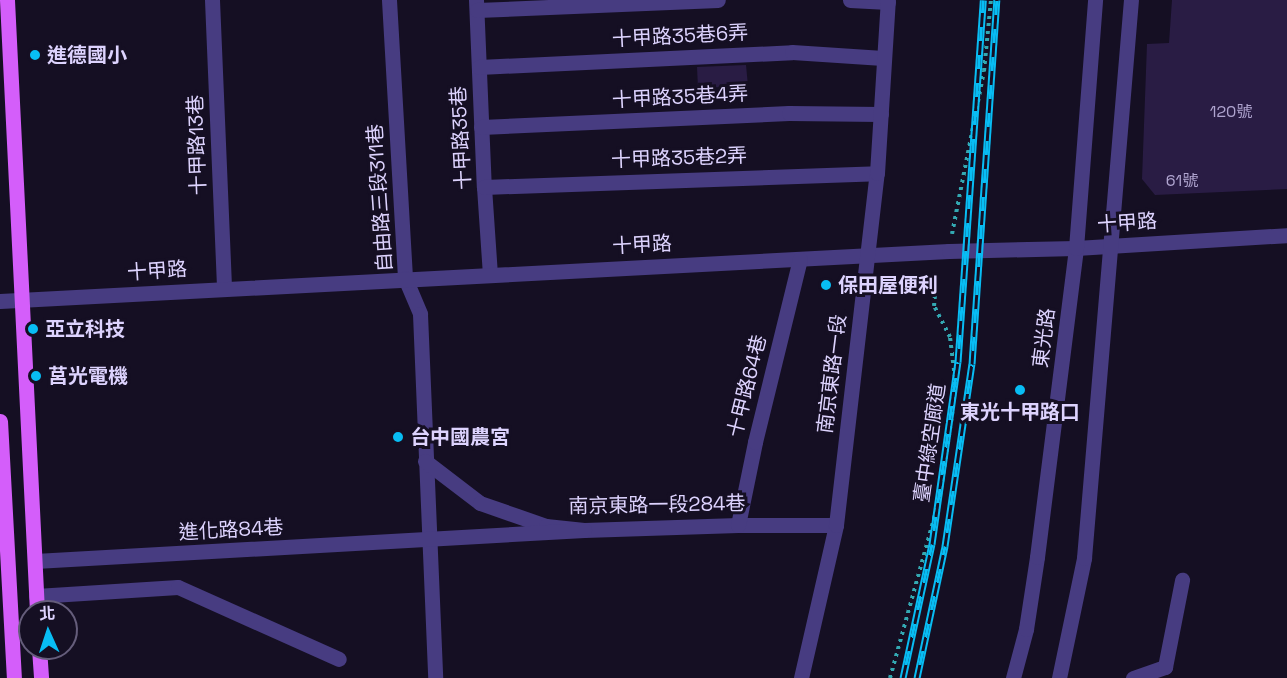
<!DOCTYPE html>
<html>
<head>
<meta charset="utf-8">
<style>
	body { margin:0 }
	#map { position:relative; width:1287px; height:678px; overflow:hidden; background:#150f23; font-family:"Space Grotesk","Noto Sans TC",sans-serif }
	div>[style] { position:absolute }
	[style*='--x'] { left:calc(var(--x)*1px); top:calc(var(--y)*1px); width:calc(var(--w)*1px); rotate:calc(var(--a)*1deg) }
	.building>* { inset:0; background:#291c44 }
	.path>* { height:4px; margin-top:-2px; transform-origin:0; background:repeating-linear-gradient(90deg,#33a8b2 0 3px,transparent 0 7.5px) }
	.minor>* { height:15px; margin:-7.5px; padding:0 7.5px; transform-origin:7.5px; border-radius:7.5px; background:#473c81 }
	.major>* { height:15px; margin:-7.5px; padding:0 7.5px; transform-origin:7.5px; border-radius:7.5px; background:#d45efa }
	.rail>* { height:7px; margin-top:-3.5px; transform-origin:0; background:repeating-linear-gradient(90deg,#150f23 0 14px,#08bdf4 0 28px); box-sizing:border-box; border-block:2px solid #08bdf4 }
	.dots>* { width:16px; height:16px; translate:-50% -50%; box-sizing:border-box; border:3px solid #150f23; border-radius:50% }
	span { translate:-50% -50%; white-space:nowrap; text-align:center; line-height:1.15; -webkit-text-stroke:6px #150f23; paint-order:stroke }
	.number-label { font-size:16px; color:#b0a5d0 }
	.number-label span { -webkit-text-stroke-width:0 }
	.street-label { font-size:20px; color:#ddd3fe }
	.poi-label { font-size:20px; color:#ddd3fe; font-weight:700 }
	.left { translate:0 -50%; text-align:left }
	.north { position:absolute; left:18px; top:600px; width:60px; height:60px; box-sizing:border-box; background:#150f23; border:2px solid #655d7b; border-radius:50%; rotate:357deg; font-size:16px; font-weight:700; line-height:24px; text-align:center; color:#ddd3fe }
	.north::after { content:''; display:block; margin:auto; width:21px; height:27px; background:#08bdf4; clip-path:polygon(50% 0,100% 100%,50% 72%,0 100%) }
</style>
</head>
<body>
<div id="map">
	<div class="building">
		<div style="clip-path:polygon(1172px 0,1287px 0,1287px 189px,1155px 195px,1142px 179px,1147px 44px,1169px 43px)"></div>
		<div style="clip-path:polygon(746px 65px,748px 86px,698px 88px,697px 67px)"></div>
	</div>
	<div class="path">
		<div style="--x:952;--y:234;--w:166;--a:-78.9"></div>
		<div style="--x:984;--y:71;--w:71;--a:-84.4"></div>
		<div style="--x:890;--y:678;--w:189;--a:-74.6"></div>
		<div style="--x:940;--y:496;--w:82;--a:-81.6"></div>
		<div style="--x:952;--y:415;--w:37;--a:-85"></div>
		<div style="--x:955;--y:378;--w:41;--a:-97"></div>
		<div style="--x:950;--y:337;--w:35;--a:-117"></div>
		<div style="--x:934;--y:306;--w:35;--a:-85"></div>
	</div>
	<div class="minor">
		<div style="--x:212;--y:0;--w:288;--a:87.6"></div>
		<div style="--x:389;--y:0;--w:278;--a:86.7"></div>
		<div style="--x:405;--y:278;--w:39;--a:67"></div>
		<div style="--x:420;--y:314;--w:364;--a:87.6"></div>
		<div style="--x:476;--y:0;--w:187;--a:87.6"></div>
		<div style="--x:484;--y:187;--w:87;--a:86.1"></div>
		<div style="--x:850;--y:0;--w:38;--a:3"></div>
		<div style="--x:477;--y:10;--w:241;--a:-2.4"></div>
		<div style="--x:479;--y:67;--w:313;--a:-2.7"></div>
		<div style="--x:792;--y:52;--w:91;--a:3.8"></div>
		<div style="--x:481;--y:127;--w:308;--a:-2.6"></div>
		<div style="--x:789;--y:113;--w:92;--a:0.6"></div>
		<div style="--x:484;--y:187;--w:393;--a:-2"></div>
		<div style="--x:0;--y:301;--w:950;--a:-3.02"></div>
		<div style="--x:949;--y:251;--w:127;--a:-1.4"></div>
		<div style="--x:1076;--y:248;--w:211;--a:-3.5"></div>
		<div style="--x:425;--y:461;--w:69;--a:37.4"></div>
		<div style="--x:480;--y:503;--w:70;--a:19.2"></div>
		<div style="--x:546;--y:526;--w:38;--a:6"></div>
		<div style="--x:584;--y:530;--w:154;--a:-1.9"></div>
		<div style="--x:738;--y:525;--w:98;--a:0"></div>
		<div style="--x:738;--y:525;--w:85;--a:-78.4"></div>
		<div style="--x:755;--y:442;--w:188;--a:-76.2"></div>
		<div style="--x:35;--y:561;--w:550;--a:-3.23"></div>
		<div style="--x:36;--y:596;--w:142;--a:-3.6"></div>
		<div style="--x:178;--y:587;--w:176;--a:24.1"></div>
		<div style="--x:801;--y:678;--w:157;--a:-77.1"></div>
		<div style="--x:836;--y:525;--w:354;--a:-83.4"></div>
		<div style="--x:877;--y:173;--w:173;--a:-86.4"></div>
		<div style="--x:1013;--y:678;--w:51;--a:-75.1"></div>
		<div style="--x:1026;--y:629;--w:73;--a:-81.3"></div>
		<div style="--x:1037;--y:557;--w:311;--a:-82.8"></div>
		<div style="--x:1076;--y:248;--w:249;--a:-85.6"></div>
		<div style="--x:1059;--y:678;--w:123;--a:-78.2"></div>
		<div style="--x:1084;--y:558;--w:560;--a:-85.19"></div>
		<div style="--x:1133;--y:678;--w:34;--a:-19"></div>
		<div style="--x:1165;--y:667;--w:89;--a:-78.9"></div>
	</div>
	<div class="major">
		<div style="--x:7;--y:0;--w:613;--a:87.19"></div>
		<div style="--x:0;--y:421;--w:257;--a:86.9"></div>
		<div style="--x:39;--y:648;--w:30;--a:86"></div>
	</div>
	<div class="rail">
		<div style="--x:903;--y:678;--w:137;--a:-77.8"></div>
		<div style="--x:932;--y:544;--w:184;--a:-81.9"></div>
		<div style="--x:958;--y:362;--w:363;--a:-86"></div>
		<div style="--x:917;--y:678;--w:135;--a:-78"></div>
		<div style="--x:945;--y:546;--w:184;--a:-81.6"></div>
		<div style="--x:972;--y:364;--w:365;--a:-86.1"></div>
	</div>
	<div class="dots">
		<div style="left:35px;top:55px;background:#08bdf4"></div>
		<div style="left:826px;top:285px;background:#08bdf4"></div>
		<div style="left:33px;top:329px;background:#08bdf4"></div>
		<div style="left:36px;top:376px;background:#08bdf4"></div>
		<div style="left:1020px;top:390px;background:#08bdf4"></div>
		<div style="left:398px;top:437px;background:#08bdf4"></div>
	</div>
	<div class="number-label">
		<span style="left:1231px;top:112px">120號</span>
		<span style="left:1182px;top:181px">61號</span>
	</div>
	<div class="street-label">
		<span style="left:680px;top:36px;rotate:-3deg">十甲路35巷6弄</span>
		<span style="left:680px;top:97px;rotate:-3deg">十甲路35巷4弄</span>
		<span style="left:461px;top:138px;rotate:-93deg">十甲路35巷</span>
		<span style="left:197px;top:145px;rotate:-92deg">十甲路13巷</span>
		<span style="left:679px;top:158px;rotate:-2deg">十甲路35巷2弄</span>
		<span style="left:380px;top:198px;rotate:-94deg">自由路三段311巷</span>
		<span style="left:1127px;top:223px;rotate:-4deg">十甲路</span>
		<span style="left:642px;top:245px;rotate:-3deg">十甲路</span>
		<span style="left:157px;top:271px;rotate:-4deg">十甲路</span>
		<span style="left:1044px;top:338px;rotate:-83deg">東光路</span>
		<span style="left:832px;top:374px;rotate:-83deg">南京東路一段</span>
		<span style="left:747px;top:386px;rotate:-76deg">十甲路64巷</span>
		<span style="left:930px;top:443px;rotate:-82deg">臺中綠空廊道</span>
		<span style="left:657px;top:505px;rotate:-1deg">南京東路一段284巷</span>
		<span style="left:231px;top:530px;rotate:-3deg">進化路84巷</span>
	</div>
	<div class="poi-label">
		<span class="left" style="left:47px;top:55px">進德國小</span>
		<span class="left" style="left:838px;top:285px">保田屋便利</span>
		<span class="left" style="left:45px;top:329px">亞立科技</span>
		<span class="left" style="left:48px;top:376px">莒光電機</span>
		<span style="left:1020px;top:412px">東光十甲路口</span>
		<span class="left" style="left:410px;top:437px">台中國農宮</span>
	</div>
	<div class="north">北</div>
</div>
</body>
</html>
